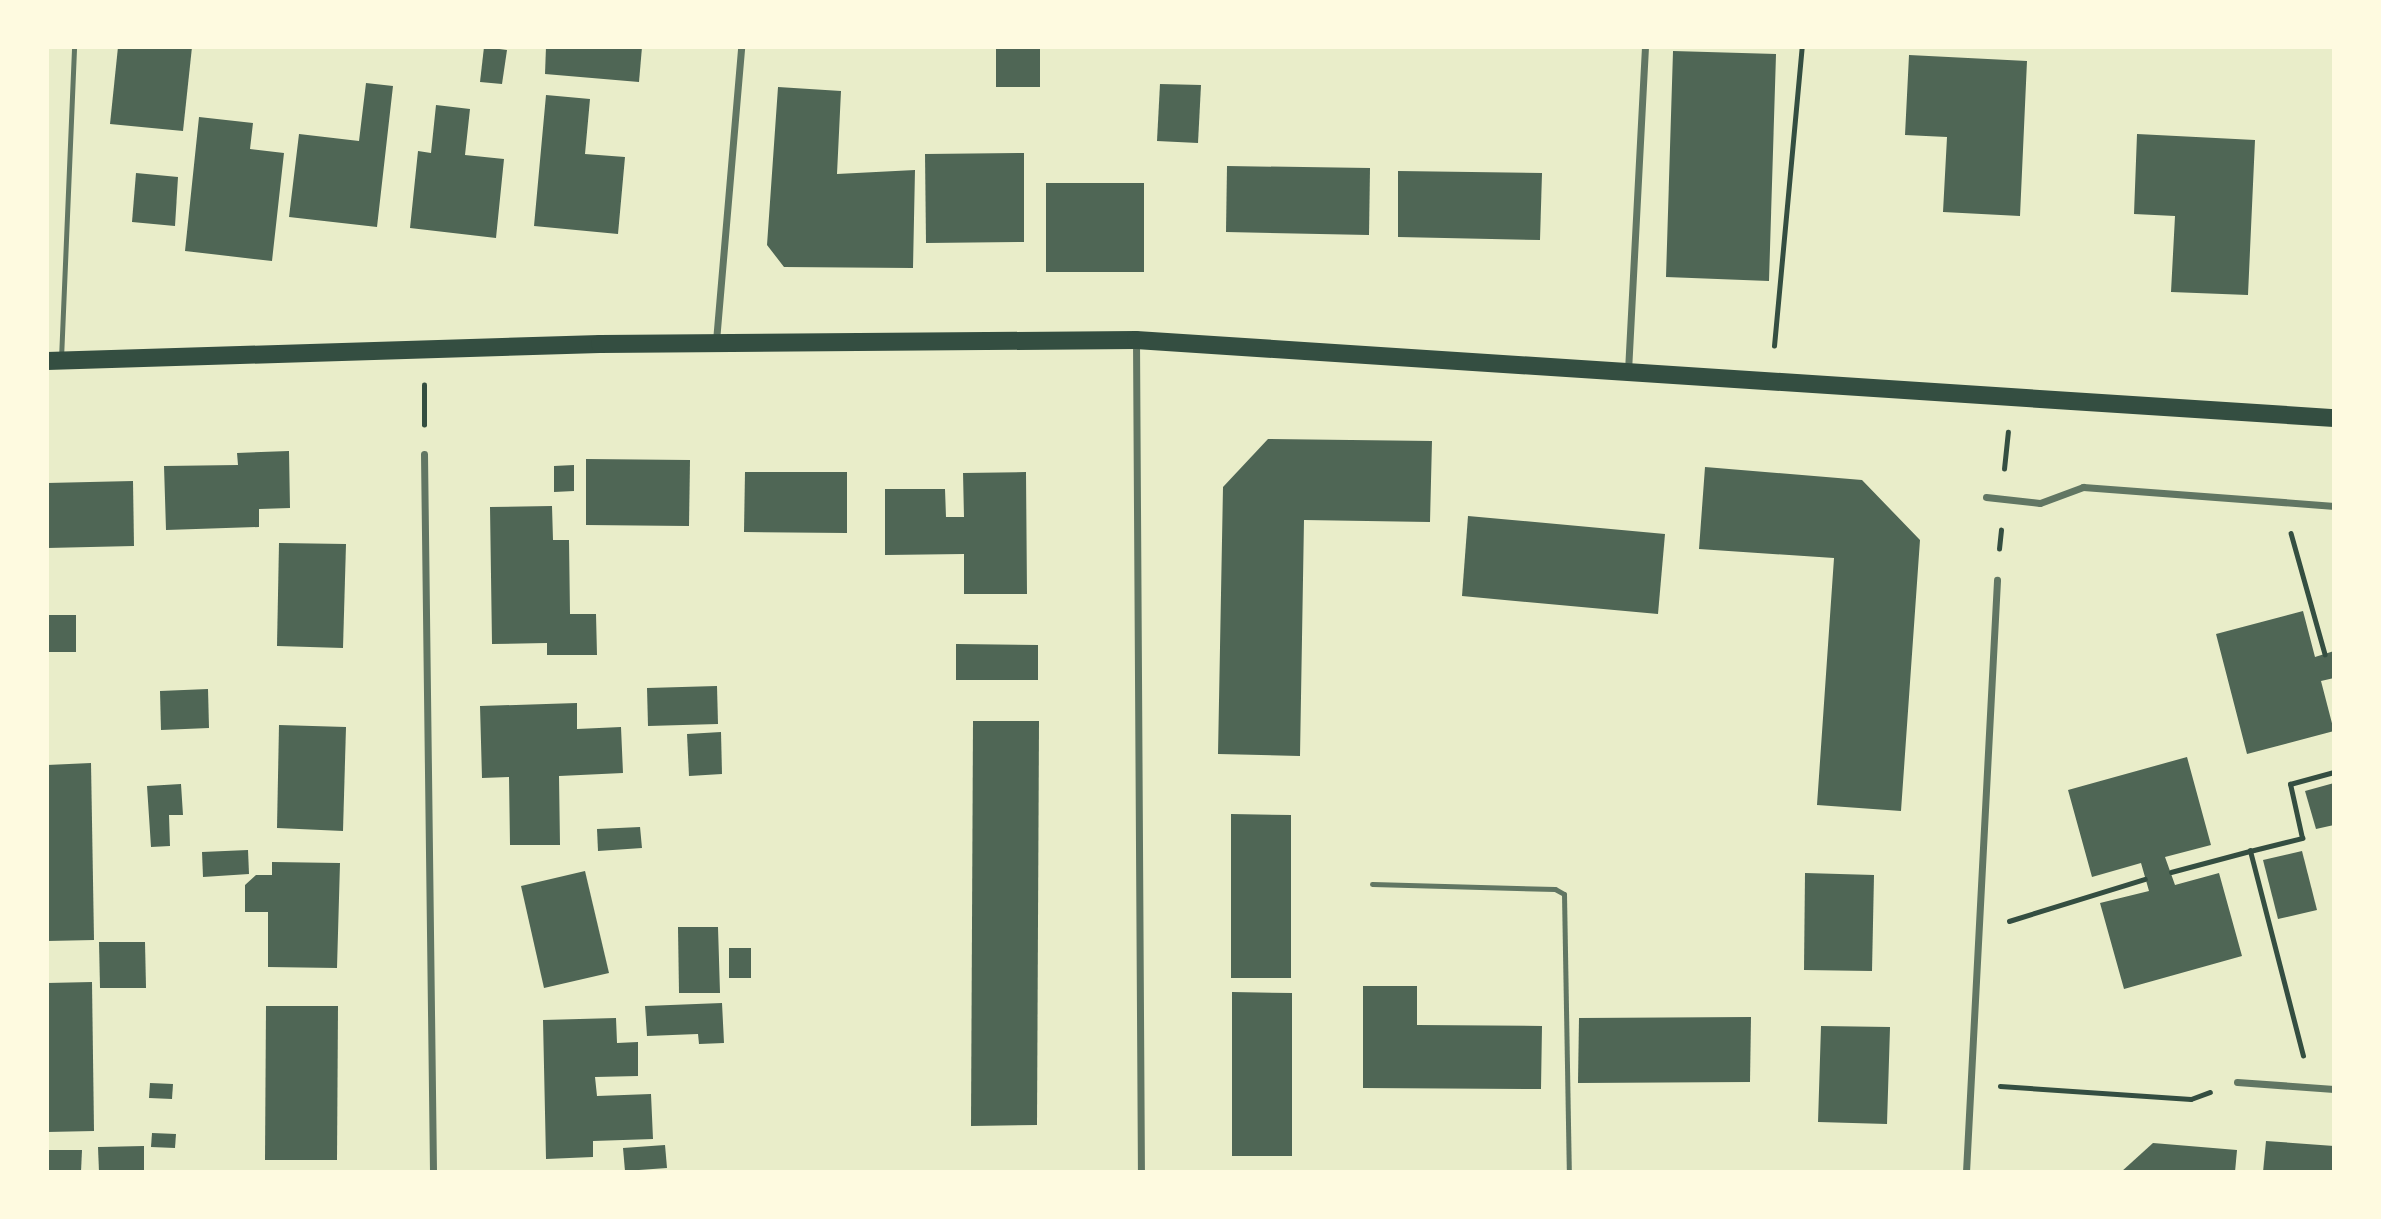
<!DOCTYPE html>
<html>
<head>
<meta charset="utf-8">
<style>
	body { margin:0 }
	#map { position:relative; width:2381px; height:1219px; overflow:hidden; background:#e9edc9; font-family:"Source Sans 3",sans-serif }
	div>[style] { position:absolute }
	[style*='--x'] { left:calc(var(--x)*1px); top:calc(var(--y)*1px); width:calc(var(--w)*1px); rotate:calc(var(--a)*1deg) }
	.building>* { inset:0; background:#4f6655 }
	.path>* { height:4.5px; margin:-2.25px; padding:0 2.25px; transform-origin:2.25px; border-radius:2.25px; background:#344e41 }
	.service>* { height:5px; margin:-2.5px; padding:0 2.5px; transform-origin:2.5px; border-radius:2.5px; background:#617663 }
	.minor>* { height:7px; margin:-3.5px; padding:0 3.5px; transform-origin:3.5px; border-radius:3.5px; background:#617663 }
	.primary>* { height:18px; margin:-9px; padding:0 9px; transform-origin:9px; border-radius:9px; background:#344e41 }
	span { translate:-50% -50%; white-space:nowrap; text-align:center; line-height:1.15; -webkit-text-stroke:6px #fefae0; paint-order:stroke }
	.frame { position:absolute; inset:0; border:49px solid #fefae0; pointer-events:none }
</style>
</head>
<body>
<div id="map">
	<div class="building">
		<div style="clip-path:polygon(118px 47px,192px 47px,183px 131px,110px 124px)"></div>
		<div style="clip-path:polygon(484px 47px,507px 50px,502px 84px,480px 82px)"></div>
		<div style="clip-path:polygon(546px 47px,642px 47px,639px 82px,545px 74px)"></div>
		<div style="clip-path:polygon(996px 47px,1040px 48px,1040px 87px,996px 87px)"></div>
		<div style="clip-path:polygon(1673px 51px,1776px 54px,1769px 281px,1666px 277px)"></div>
		<div style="clip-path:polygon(1909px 55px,2027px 61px,2020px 216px,1943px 212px,1947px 137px,1905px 135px)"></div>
		<div style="clip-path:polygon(366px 83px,393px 86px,377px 227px,289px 217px,299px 134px,359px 141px)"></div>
		<div style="clip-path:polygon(1160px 84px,1201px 85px,1198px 143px,1157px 141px)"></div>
		<div style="clip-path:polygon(778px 87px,841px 91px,837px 174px,915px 170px,913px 268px,784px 267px,767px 245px)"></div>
		<div style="clip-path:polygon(546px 95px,590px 99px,585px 154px,625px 157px,618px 234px,534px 226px)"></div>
		<div style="clip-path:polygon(436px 105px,470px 109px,465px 155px,504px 159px,496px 238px,410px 228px,418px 151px,431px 153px)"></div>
		<div style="clip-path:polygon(199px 117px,253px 123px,250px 149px,284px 153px,272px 261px,185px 251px)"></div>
		<div style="clip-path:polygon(2137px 134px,2255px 140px,2248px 295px,2171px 292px,2175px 216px,2134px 214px)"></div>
		<div style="clip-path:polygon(1024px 153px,1024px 242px,926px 243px,925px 154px)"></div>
		<div style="clip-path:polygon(1227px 166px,1370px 168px,1369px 235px,1226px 232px)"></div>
		<div style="clip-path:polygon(1398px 171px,1542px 173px,1540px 240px,1398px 237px)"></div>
		<div style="clip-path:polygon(136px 173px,178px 177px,175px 226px,132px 222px)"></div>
		<div style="clip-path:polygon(1046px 183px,1144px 183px,1144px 272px,1046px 272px)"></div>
		<div style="clip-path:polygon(1268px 439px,1432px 441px,1430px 522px,1304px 520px,1300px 756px,1218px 754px,1223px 487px)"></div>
		<div style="clip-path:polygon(289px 451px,290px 508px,259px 509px,259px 527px,166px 530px,164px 466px,238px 465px,237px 453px)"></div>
		<div style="clip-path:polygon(586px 459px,690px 460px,689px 526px,586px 525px)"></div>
		<div style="clip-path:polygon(574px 465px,574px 491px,554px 492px,554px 466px)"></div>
		<div style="clip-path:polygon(1705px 467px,1862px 480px,1920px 540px,1901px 811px,1817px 805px,1834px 558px,1699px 549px)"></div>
		<div style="clip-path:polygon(745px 472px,847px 472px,847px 533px,744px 532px)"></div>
		<div style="clip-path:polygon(1026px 472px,1027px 594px,964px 594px,964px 554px,885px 555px,885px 489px,945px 489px,946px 517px,964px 517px,963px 473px)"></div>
		<div style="clip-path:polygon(133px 481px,134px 546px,47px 548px,47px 483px)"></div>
		<div style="clip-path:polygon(552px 506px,553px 540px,569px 540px,570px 614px,596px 614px,597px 655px,547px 655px,547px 643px,492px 644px,490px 507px)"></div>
		<div style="clip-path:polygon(1468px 516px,1665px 534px,1658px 614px,1462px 596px)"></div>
		<div style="clip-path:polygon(279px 543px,346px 544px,343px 648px,277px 646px)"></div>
		<div style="clip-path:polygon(2303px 611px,2315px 657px,2334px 651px,2334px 678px,2321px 681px,2334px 731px,2247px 754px,2216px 634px)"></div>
		<div style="clip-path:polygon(47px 615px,76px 615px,76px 652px,47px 652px)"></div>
		<div style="clip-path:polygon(956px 644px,1038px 645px,1038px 680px,956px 680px)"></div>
		<div style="clip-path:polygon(717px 686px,718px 724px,648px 726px,647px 688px)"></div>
		<div style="clip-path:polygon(208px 689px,209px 728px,161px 730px,160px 691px)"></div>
		<div style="clip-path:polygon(577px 703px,577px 729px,621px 727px,623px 773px,559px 776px,560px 845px,510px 845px,509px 777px,482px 778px,480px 706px)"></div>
		<div style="clip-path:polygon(973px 721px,1039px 721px,1037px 1125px,971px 1126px)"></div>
		<div style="clip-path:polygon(279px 725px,346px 727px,343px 831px,277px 828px)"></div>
		<div style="clip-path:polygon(721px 732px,722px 774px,689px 776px,687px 734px)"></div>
		<div style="clip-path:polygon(2187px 757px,2211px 845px,2165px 857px,2175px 885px,2219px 873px,2242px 956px,2124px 989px,2100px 903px,2149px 891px,2141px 863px,2092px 877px,2068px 790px)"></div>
		<div style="clip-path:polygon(91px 763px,94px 940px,47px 941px,47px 765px)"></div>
		<div style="clip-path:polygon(2334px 783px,2334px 825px,2316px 829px,2305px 791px)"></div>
		<div style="clip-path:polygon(181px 784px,183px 815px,169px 815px,170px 846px,151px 847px,147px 786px)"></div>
		<div style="clip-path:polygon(1231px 814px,1291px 815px,1291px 978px,1231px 978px)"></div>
		<div style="clip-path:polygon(640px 827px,642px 848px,598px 851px,597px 829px)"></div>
		<div style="clip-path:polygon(248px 850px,249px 874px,203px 877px,202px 852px)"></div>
		<div style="clip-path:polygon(2302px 851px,2317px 910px,2278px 919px,2263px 860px)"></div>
		<div style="clip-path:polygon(272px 862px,340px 863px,337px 968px,268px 967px,268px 912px,245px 912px,245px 885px,256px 875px,272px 875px)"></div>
		<div style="clip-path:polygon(585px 871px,609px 973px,544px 988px,521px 886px)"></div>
		<div style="clip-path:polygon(1805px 873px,1874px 875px,1872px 971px,1804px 970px)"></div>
		<div style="clip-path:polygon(678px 927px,718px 927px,720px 993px,679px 993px)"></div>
		<div style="clip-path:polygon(99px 942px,145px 942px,146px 988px,100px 988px)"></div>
		<div style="clip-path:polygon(729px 948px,751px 948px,751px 978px,729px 978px)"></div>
		<div style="clip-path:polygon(92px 982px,94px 1131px,47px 1132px,47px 983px)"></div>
		<div style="clip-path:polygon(1363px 986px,1417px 986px,1417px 1025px,1542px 1026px,1541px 1089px,1363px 1088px)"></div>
		<div style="clip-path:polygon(1232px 992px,1292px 993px,1292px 1156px,1232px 1156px)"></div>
		<div style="clip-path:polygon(722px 1003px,724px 1043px,699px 1044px,698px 1034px,647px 1036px,645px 1006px)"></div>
		<div style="clip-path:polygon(266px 1006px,338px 1006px,337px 1160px,265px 1160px)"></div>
		<div style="clip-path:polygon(1751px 1017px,1750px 1082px,1578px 1083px,1579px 1018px)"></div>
		<div style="clip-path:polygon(616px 1018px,617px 1043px,638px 1042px,638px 1076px,595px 1077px,597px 1096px,651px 1094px,653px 1139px,593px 1141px,593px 1157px,546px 1159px,543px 1020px)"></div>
		<div style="clip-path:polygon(1821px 1026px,1890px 1027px,1887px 1124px,1818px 1122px)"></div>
		<div style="clip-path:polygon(150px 1083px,173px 1084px,172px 1099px,149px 1098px)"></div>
		<div style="clip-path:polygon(152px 1133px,176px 1134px,175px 1148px,151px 1147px)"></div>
		<div style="clip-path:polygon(2266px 1141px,2334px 1146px,2334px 1172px,2263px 1172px)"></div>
		<div style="clip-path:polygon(2153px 1143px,2237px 1150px,2235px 1172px,2121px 1172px)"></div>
		<div style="clip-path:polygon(665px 1145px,667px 1168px,625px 1171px,623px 1148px)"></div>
		<div style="clip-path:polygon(144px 1146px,144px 1172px,99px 1172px,98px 1147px)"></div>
		<div style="clip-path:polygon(47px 1150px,82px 1150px,81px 1172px,47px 1172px)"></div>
	</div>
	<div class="path">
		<div style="--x:1774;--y:346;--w:300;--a:-84.7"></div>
		<div style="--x:424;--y:425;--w:40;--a:-90"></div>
		<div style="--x:2004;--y:469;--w:37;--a:-84"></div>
		<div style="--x:2291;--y:533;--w:126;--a:74.3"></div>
		<div style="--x:1999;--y:549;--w:19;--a:-84"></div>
		<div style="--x:2171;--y:872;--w:82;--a:-14.9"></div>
		<div style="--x:2009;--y:921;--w:142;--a:-17.2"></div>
		<div style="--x:2303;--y:1056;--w:212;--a:-104.5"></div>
		<div style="--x:2250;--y:851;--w:54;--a:-14"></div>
		<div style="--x:2302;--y:838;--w:55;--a:-102.5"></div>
		<div style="--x:2290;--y:784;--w:46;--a:-15.3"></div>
		<div style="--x:2000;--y:1086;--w:191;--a:3.9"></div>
		<div style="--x:2191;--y:1099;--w:20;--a:-20"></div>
	</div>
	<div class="service">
		<div style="--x:61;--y:359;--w:312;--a:-87.6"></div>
		<div style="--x:2334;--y:867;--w:3;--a:90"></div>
		<div style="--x:1372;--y:884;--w:183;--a:1.6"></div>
		<div style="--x:1555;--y:889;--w:10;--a:29"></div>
		<div style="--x:1564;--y:894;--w:278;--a:89"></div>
	</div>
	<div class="minor">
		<div style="--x:1136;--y:340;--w:832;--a:89.66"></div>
		<div style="--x:716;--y:341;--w:295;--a:-85.1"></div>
		<div style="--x:1628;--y:371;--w:324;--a:-87"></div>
		<div style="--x:424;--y:454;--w:718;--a:89.28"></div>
		<div style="--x:1986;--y:497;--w:54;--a:6.3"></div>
		<div style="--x:2040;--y:503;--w:46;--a:-20.4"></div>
		<div style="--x:2083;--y:487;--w:252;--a:4.3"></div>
		<div style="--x:2237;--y:1082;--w:97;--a:4.1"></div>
		<div style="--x:1966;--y:1172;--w:593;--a:-87"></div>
	</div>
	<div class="primary">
		<div style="--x:47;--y:361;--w:553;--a:-1.76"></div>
		<div style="--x:600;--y:344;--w:536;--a:-0.43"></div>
		<div style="--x:1136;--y:340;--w:1201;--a:3.73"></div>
	</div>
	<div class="frame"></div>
</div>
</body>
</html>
